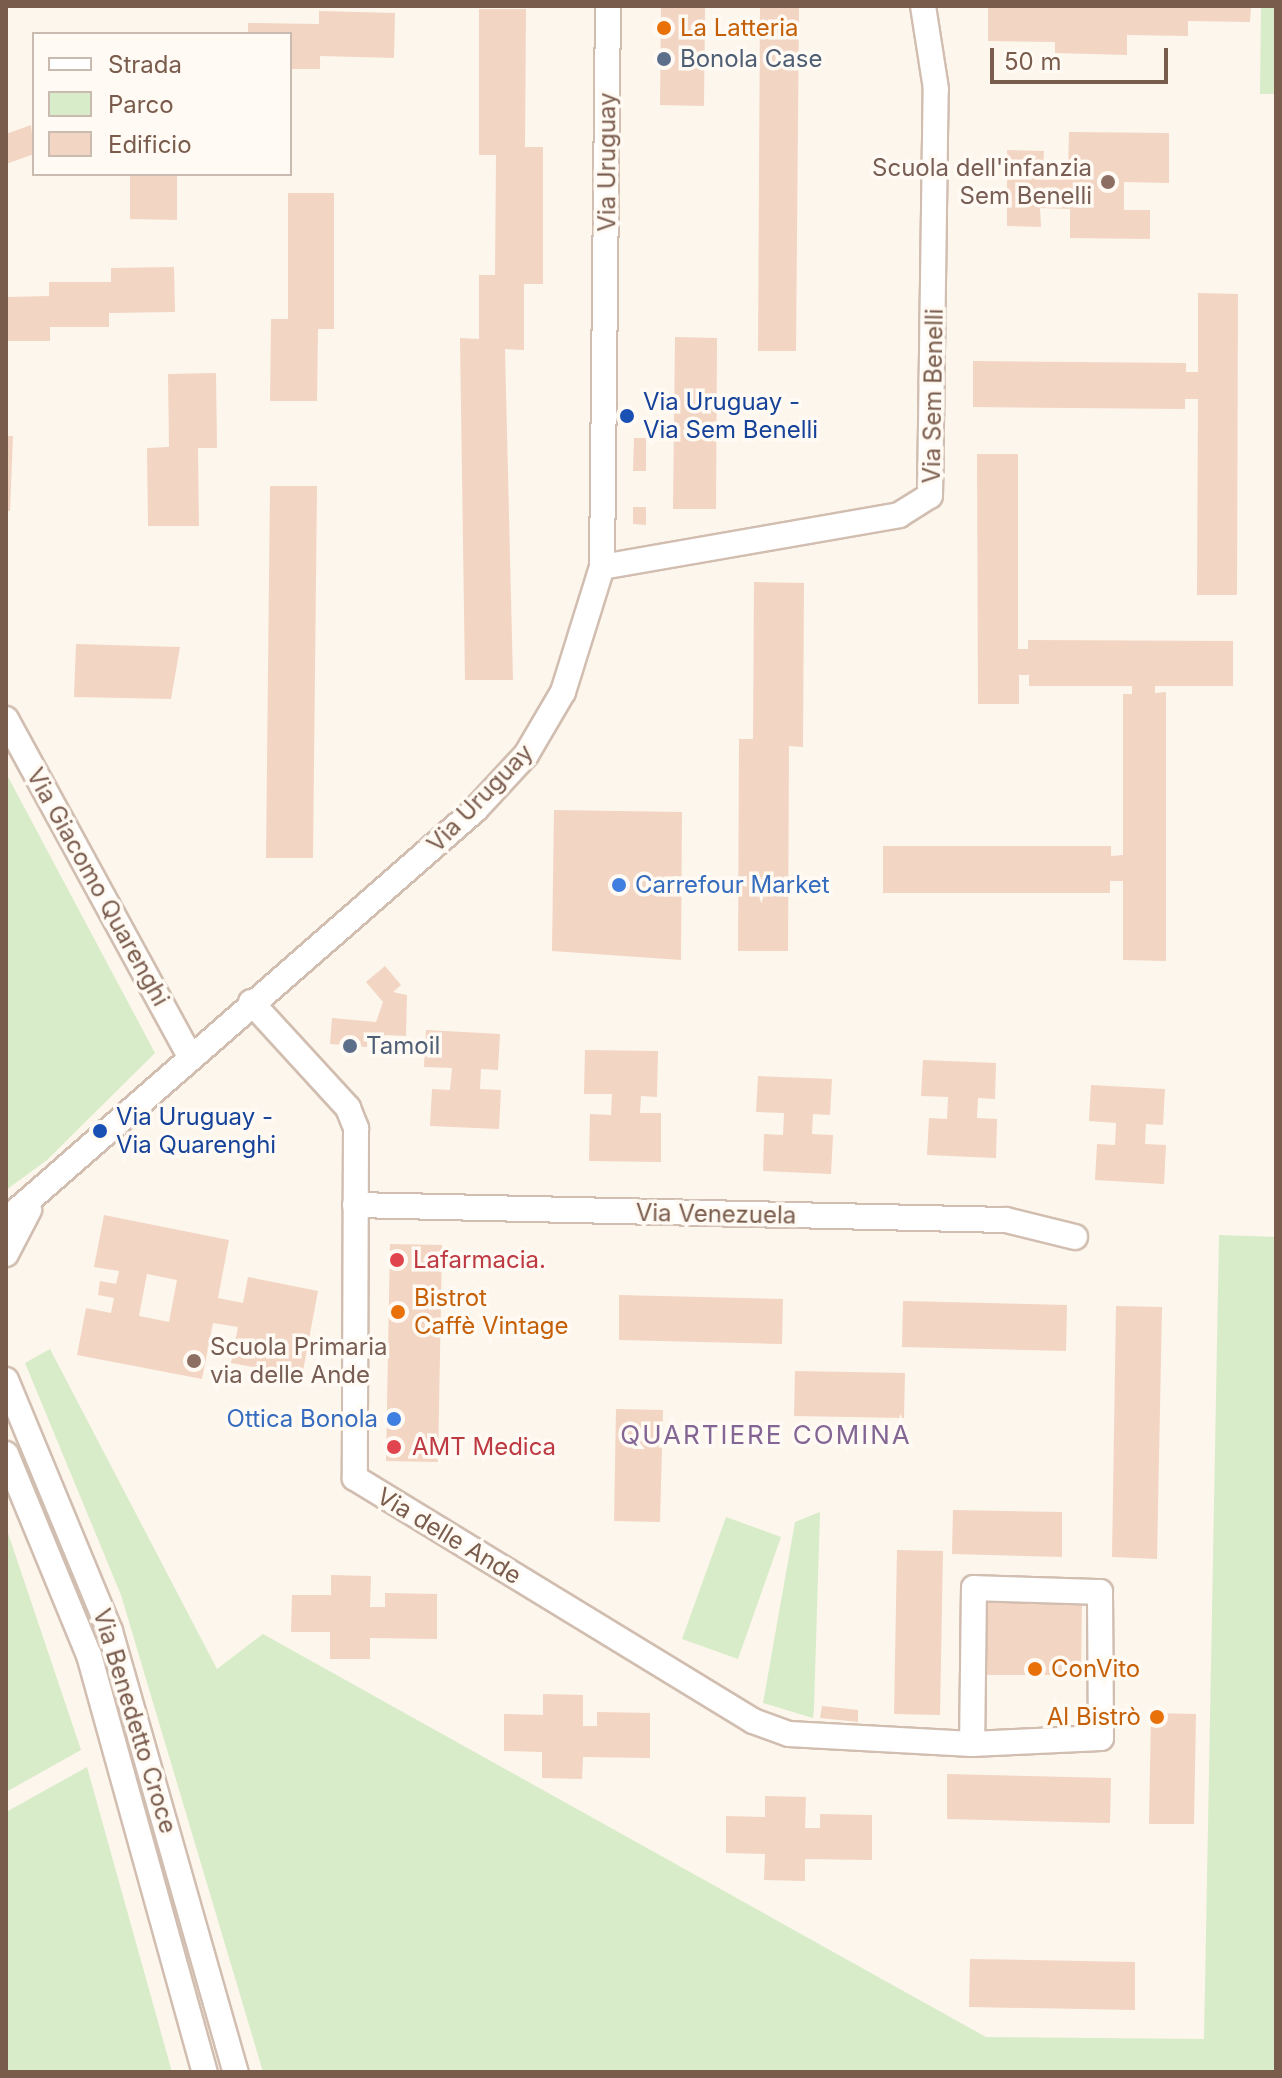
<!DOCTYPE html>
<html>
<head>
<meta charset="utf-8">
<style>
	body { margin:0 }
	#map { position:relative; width:1282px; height:2078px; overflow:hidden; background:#fdf6ec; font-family:Inter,sans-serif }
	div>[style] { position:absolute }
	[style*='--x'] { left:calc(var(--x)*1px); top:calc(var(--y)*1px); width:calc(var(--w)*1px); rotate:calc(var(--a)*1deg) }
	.green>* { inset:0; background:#d8ecc9 }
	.building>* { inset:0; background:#f3d5c3 }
	.roads { filter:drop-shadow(2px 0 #d1beb0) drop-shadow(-2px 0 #d1beb0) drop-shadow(0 2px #d1beb0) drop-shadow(0 -2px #d1beb0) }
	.minor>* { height:24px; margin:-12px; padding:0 12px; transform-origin:12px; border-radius:12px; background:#fff }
	.dots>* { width:22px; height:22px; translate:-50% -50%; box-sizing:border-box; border:4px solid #fffaf3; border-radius:50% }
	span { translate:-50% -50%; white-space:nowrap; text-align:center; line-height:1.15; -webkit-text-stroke:7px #fffaf3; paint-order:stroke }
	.food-label { font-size:24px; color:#c56008 }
	.left { translate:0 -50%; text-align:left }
	.right { translate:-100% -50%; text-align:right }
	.service-label { font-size:24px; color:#4e5e75 }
	.street-label { font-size:24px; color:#7a5c4d }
	.education-label { font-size:24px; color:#785e54 }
	.transit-label { font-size:24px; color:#164399 }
	.shop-label { font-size:24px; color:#366cbe }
	.health-label { font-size:24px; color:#be3a42 }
	.neighbourhood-label { font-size:26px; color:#846695; letter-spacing:2px }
	.frame { position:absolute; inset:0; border:8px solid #7a5c4d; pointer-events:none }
	.legend { position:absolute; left:32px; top:32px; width:260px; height:144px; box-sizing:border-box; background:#fffaf3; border:2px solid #cabbb1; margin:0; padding:10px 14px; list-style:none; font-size:24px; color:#7a5c4d }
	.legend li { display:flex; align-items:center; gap:16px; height:40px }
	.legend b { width:40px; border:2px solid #cabbb1 }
	.scale { position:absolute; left:990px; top:48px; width:178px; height:36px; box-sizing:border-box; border:4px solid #7a5c4d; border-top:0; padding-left:10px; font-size:24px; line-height:28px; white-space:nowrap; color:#7a5c4d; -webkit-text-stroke:6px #fffaf3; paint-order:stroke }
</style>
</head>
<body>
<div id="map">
	<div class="green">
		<div style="clip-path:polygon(1261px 6px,1276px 6px,1276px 94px,1260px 94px)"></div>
		<div style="clip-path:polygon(6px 773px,155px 1053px,47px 1160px,6px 1190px)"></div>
		<div style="clip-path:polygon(1219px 1235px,1276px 1237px,1276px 2072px,263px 2072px,121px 1595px,25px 1363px,50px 1349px,217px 1669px,263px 1634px,986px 2037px,1204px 2039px)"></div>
		<div style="clip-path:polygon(820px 1512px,814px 1708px,813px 1718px,763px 1703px,795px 1522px)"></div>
		<div style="clip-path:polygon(726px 1517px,781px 1537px,738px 1659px,682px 1639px)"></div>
		<div style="clip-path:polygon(6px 1527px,81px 1750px,6px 1792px)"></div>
		<div style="clip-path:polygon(87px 1767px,172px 2072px,6px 2072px,6px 1812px)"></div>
	</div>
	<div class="building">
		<div style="clip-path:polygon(661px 6px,705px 6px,704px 106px,660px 105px)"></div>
		<div style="clip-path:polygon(760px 6px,799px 6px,796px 351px,758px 351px)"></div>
		<div style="clip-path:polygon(988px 6px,1251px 6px,1250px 22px,1188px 21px,1188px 36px,1127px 35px,1127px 55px,1055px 53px,1055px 42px,988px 41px)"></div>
		<div style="clip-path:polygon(479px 9px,526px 9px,525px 147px,543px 147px,543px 284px,524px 284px,524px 350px,505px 349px,513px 680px,465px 680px,460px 338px,479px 339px,479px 275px,495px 275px,496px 155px,479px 155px)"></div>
		<div style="clip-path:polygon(319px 11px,395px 13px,394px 58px,320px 56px,320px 69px,290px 69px,290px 34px,248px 34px,248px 23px,319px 24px)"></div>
		<div style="clip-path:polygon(31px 125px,34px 154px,6px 164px,6px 134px)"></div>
		<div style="clip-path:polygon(1069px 132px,1169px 133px,1169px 183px,1124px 182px,1124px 210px,1150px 210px,1150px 239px,1070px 238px,1070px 209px,1040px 208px,1041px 227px,1007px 226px,1007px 150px,1044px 151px,1043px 172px,1068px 172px)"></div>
		<div style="clip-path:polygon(130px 174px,177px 174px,177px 220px,130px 219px)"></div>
		<div style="clip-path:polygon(288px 193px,334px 193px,334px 329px,318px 329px,317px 401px,270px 401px,271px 319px,288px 319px)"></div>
		<div style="clip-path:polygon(174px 267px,175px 312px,109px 313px,109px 327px,50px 327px,50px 341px,6px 341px,6px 297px,49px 296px,49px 282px,111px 282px,111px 268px)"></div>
		<div style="clip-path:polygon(1198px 293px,1238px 294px,1237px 595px,1197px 595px,1198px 399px,1185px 399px,1185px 409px,973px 407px,973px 361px,1186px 363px,1186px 372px,1198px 372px)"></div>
		<div style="clip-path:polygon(675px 337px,717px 338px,716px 509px,673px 509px)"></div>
		<div style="clip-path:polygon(216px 373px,217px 448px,198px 448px,199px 526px,148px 526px,147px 448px,169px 447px,168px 374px)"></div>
		<div style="clip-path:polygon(6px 436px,13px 436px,10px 511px,6px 511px)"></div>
		<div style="clip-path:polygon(634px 438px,646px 438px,646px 471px,633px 471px)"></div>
		<div style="clip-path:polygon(977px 454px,1018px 454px,1018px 649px,1028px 649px,1028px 640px,1233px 641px,1233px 686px,1155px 686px,1155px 693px,1166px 692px,1166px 961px,1123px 960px,1123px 881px,1110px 881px,1110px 893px,883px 893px,883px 846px,1111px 846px,1111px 856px,1123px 855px,1123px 694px,1132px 694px,1132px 686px,1029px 686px,1029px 675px,1019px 675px,1019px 704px,978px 704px)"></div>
		<div style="clip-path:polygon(270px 486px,317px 486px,313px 858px,266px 858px)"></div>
		<div style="clip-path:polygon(633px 507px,646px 507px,646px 525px,633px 524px)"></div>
		<div style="clip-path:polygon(754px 582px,804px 583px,803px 747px,789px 746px,788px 951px,738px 951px,739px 739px,753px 739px)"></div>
		<div style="clip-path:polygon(76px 644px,180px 647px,171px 699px,74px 697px)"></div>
		<div style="clip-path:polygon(554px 810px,682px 812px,681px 960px,552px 951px)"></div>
		<div style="clip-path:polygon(385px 966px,401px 985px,393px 992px,407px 995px,406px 1036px,385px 1035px,374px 1044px,367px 1037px,367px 1047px,330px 1044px,332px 1018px,376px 1022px,383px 1002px,366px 982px)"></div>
		<div style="clip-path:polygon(426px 1030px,500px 1034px,498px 1070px,481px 1069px,480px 1089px,501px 1090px,499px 1129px,430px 1126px,432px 1089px,450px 1090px,452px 1068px,424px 1067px)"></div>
		<div style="clip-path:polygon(585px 1050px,658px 1051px,657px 1097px,641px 1096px,640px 1113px,661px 1113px,661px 1162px,589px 1161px,590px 1114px,611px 1115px,612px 1094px,584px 1094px)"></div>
		<div style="clip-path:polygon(923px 1060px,996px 1063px,995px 1099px,978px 1098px,977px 1118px,997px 1119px,996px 1158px,927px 1155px,929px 1118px,947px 1119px,948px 1097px,921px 1096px)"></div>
		<div style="clip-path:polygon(758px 1076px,832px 1079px,830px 1115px,813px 1114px,812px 1134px,833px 1135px,831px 1174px,763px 1171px,764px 1134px,783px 1135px,784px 1113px,756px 1112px)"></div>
		<div style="clip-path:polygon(1091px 1085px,1165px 1089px,1163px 1125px,1146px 1124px,1145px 1144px,1166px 1145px,1164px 1184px,1095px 1180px,1097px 1144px,1115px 1145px,1116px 1123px,1089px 1121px)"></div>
		<div style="clip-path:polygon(evenodd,104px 1215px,229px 1240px,218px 1298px,243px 1303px,248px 1277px,318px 1291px,302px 1376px,231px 1363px,238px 1327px,213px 1323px,202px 1379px,77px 1355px,86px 1308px,111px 1313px,114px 1298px,98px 1295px,100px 1281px,116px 1284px,119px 1271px,94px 1267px,104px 1215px,147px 1274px,177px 1280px,169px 1322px,139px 1316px,147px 1274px)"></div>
		<div style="clip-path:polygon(390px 1244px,442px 1245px,438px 1462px,386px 1461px)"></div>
		<div style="clip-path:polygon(619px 1295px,783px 1299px,782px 1344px,619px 1340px)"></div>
		<div style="clip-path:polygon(903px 1301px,1067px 1305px,1066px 1351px,902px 1347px)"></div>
		<div style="clip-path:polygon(1116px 1306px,1162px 1307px,1157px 1559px,1112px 1557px)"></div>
		<div style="clip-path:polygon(795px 1371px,905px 1373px,904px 1418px,794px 1416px)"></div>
		<div style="clip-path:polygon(616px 1409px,663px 1410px,660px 1522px,614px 1521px)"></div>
		<div style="clip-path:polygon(953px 1510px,1062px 1512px,1062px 1557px,952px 1554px)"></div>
		<div style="clip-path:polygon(897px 1550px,943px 1551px,940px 1715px,894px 1714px)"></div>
		<div style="clip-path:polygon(331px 1575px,371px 1576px,370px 1607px,385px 1607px,385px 1593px,437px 1594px,437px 1639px,370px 1638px,370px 1659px,330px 1659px,330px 1632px,291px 1632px,292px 1595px,331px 1595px)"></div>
		<div style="clip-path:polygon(984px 1602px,1082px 1602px,1081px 1675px,983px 1675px)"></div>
		<div style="clip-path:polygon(1117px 1667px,1127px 1668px,1127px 1679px,1116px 1679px)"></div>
		<div style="clip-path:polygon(543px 1694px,583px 1695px,583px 1726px,597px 1726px,597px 1712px,650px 1713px,650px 1758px,583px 1757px,582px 1779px,542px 1778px,542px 1752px,504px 1751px,504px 1714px,543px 1715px)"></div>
		<div style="clip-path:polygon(822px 1706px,858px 1710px,858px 1722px,820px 1718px)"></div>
		<div style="clip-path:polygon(1151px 1713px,1196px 1714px,1194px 1824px,1149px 1824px)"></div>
		<div style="clip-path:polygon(947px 1774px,1111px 1778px,1110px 1823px,947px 1819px)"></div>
		<div style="clip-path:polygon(765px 1796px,806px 1797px,805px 1828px,820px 1828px,820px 1814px,872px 1815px,872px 1860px,805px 1859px,805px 1881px,764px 1880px,765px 1854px,726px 1853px,726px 1816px,765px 1817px)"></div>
		<div style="clip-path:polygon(970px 1959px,1135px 1962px,1135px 2010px,969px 2007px)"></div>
	</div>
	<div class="roads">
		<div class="minor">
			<div style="--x:602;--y:567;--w:302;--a:-9.9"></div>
			<div style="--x:899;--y:515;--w:36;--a:-32"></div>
			<div style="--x:930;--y:496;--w:407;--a:-89.2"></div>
			<div style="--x:936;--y:89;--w:84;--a:-98.9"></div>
			<div style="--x:6;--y:719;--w:383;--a:61.4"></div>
			<div style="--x:251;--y:1002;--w:144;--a:47.5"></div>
			<div style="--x:348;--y:1108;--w:22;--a:68"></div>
			<div style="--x:356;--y:1128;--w:350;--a:90.2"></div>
			<div style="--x:355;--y:1478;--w:466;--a:31.4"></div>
			<div style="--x:753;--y:1721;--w:38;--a:20"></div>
			<div style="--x:789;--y:1734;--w:183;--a:3.1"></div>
			<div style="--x:972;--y:1744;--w:129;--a:-2.7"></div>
			<div style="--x:1101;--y:1738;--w:146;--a:-90.4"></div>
			<div style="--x:1100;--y:1592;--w:126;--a:-178.2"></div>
			<div style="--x:974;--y:1588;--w:156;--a:90.7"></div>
			<div style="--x:355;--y:1205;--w:651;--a:1.32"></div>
			<div style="--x:1006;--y:1220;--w:71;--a:13.8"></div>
			<div style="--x:6;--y:1220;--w:623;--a:-41.16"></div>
			<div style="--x:475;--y:810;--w:75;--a:-47.2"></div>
			<div style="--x:526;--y:755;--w:73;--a:-59.6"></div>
			<div style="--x:563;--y:692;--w:131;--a:-72.7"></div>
			<div style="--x:602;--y:567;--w:561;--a:-89.39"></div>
			<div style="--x:6;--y:1254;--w:50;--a:-62.4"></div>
			<div style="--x:6;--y:1380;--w:272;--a:67.5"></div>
			<div style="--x:110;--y:1631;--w:459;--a:74.1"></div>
			<div style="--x:6;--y:1454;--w:217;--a:67.6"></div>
			<div style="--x:89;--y:1655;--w:433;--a:74.5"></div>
		</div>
	</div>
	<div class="dots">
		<div style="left:664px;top:28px;background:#e8710a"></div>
		<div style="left:664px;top:59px;background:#5c6f8a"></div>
		<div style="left:1108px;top:182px;background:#8d6e63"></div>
		<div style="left:627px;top:416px;background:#1a4fb4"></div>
		<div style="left:619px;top:885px;background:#3f7fe0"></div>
		<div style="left:350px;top:1046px;background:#5c6f8a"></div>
		<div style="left:100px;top:1131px;background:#1a4fb4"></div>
		<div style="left:397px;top:1260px;background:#e0444e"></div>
		<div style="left:398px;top:1312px;background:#e8710a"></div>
		<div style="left:194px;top:1361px;background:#8d6e63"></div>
		<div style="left:394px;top:1419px;background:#3f7fe0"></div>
		<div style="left:394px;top:1447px;background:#e0444e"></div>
		<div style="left:1035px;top:1669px;background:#e8710a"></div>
		<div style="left:1157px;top:1717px;background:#e8710a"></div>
	</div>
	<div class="food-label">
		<span class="left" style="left:680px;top:28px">La Latteria</span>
		<span class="left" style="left:414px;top:1312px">Bistrot<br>Caffè Vintage</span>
		<span class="left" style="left:1051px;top:1669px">ConVito</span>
		<span class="right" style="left:1141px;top:1717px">Al Bistrò</span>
	</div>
	<div class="service-label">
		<span class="left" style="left:680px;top:59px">Bonola Case</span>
		<span class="left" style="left:366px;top:1046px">Tamoil</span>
	</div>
	<div class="street-label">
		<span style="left:607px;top:162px;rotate:-90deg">Via Uruguay</span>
		<span style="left:933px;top:396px;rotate:-89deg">Via Sem Benelli</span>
		<span style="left:480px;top:798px;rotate:-46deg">Via Uruguay</span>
		<span style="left:98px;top:887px;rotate:61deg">Via Giacomo Quarenghi</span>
		<span style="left:716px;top:1214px;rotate:1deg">Via Venezuela</span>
		<span style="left:449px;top:1536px;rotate:31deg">Via delle Ande</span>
		<span style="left:135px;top:1721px;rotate:73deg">Via Benedetto Croce</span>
	</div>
	<div class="education-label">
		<span class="right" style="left:1092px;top:182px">Scuola dell'infanzia<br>Sem Benelli</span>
		<span class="left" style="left:210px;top:1361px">Scuola Primaria<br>via delle Ande</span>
	</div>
	<div class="transit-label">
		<span class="left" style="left:643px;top:416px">Via Uruguay -<br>Via Sem Benelli</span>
		<span class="left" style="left:116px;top:1131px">Via Uruguay -<br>Via Quarenghi</span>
	</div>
	<div class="shop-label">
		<span class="left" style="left:635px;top:885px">Carrefour Market</span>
		<span class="right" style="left:378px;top:1419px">Ottica Bonola</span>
	</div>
	<div class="health-label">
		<span class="left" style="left:413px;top:1260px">Lafarmacia.</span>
		<span class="left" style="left:412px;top:1447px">AMT Medica</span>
	</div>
	<div class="neighbourhood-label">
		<span style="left:766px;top:1435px">QUARTIERE COMINA</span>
	</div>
	<div class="frame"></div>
	<ul class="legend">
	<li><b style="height:10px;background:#fff"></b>Strada</li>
	<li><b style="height:22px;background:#d8ecc9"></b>Parco</li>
	<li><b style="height:22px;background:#f3d5c3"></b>Edificio</li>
	</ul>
	<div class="scale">50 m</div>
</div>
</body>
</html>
